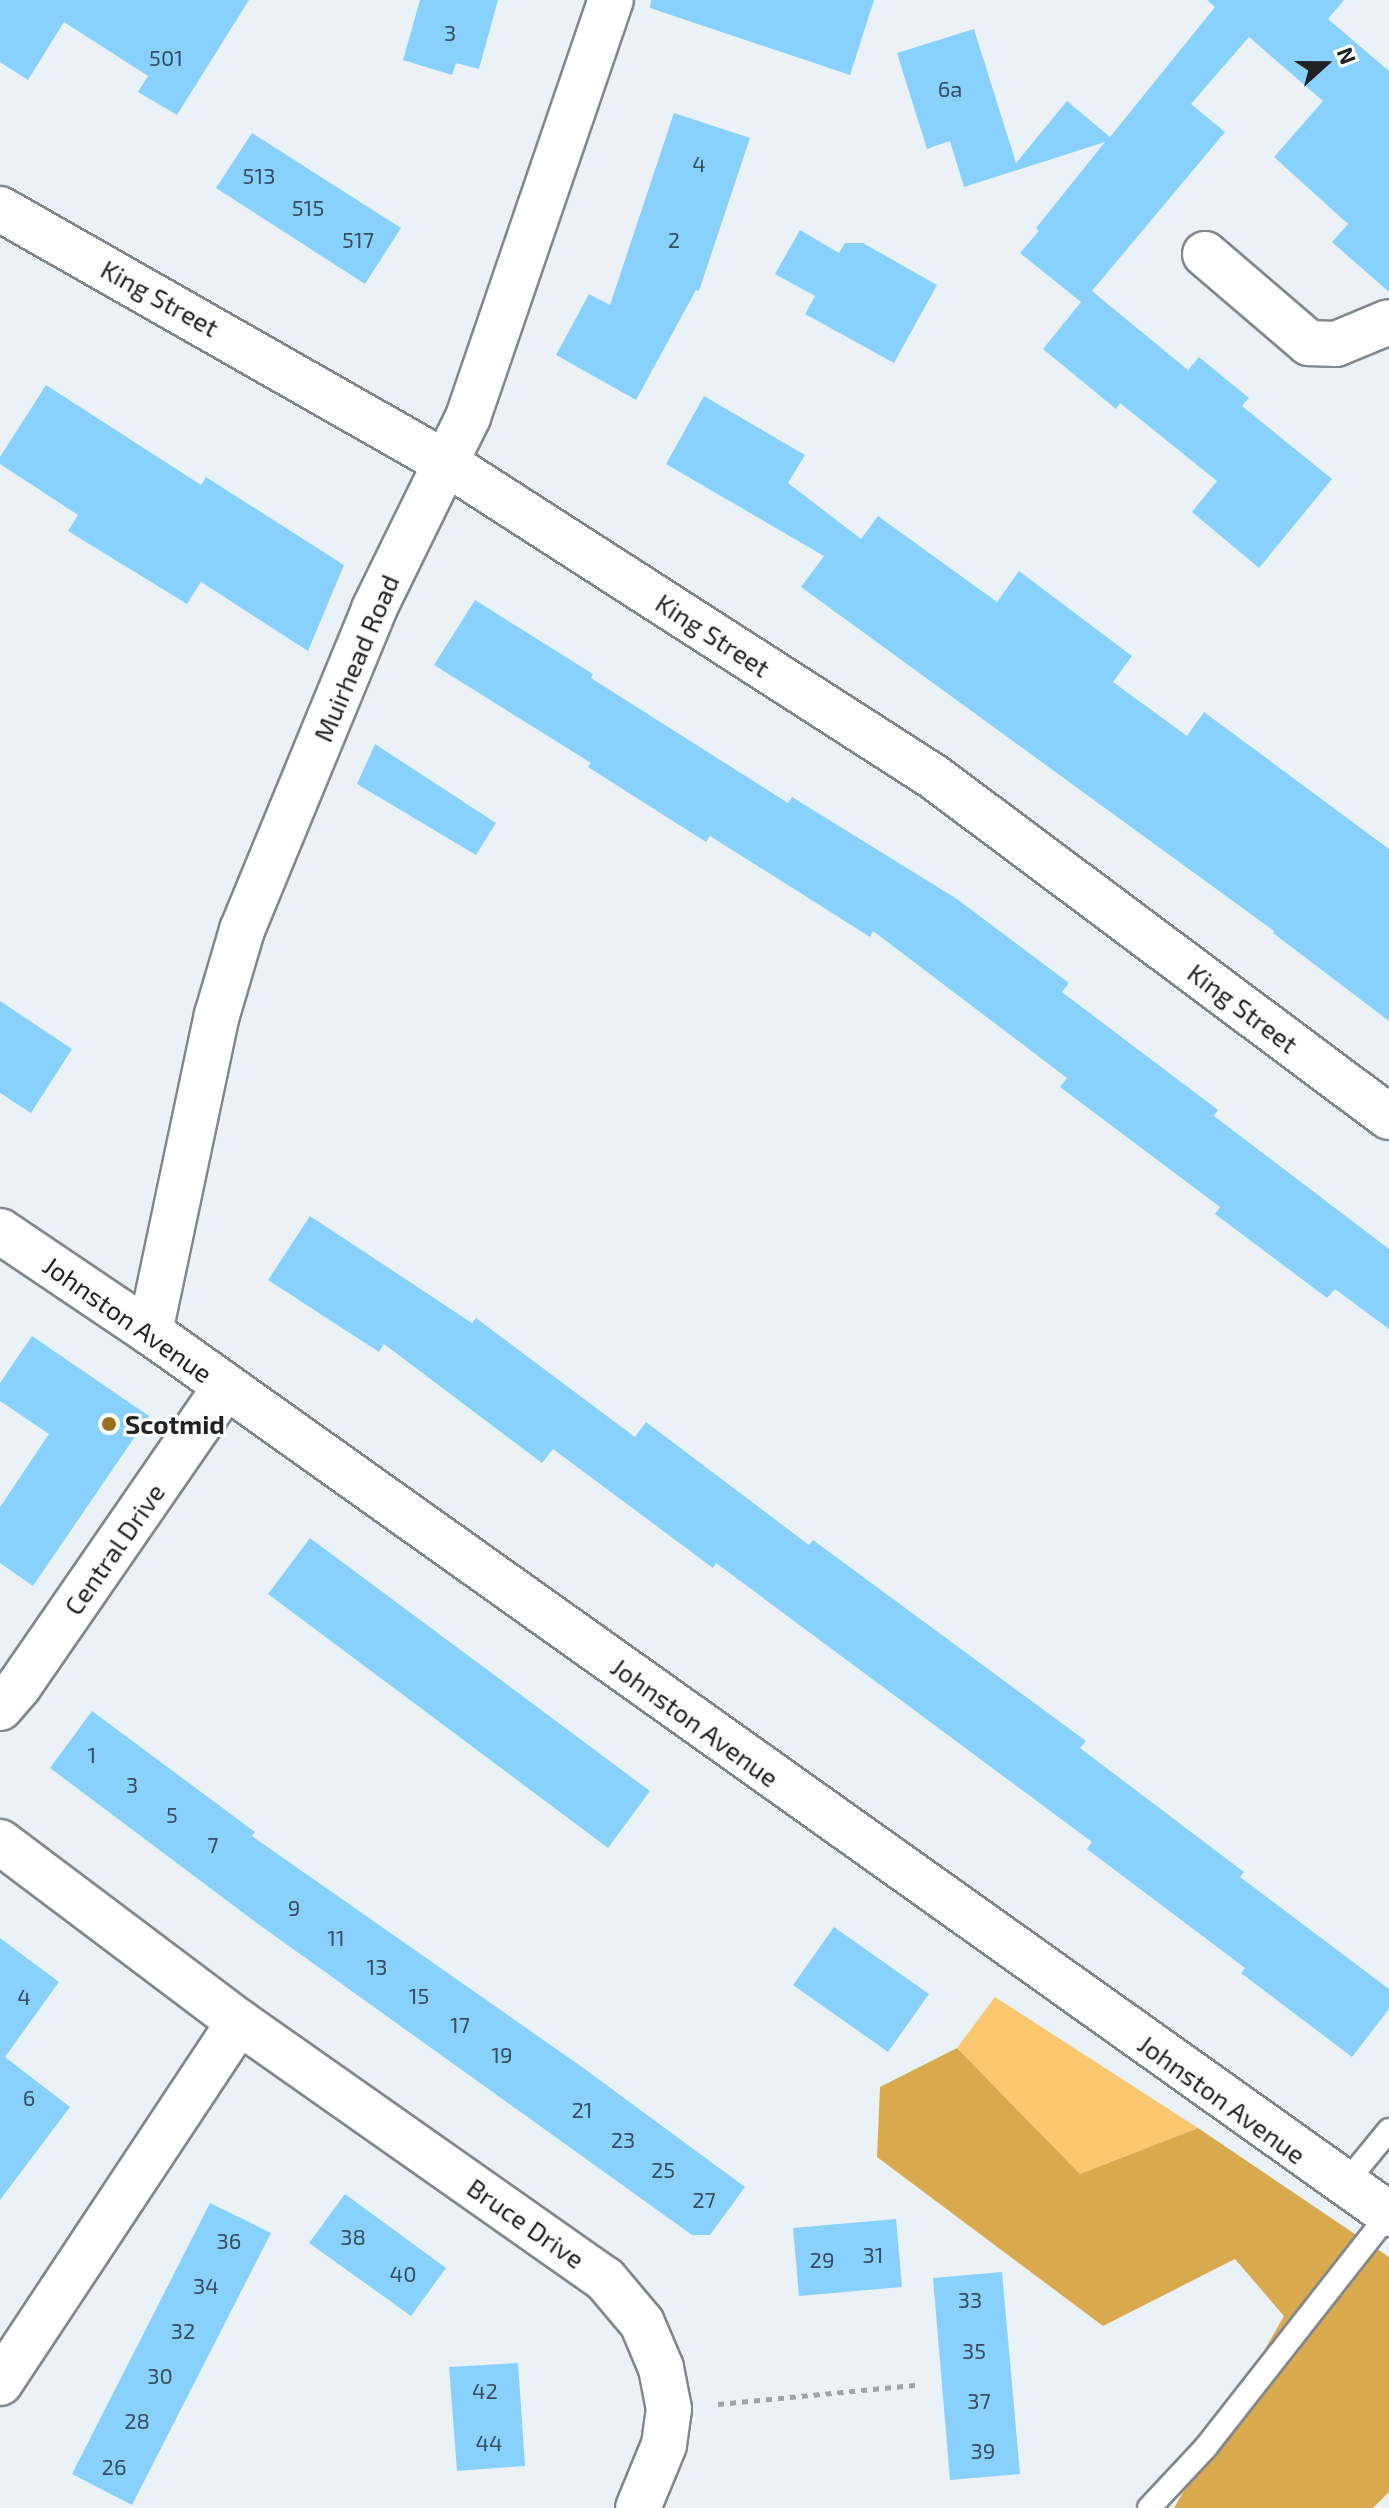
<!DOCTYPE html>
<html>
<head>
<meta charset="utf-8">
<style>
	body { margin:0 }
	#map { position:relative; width:1389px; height:2508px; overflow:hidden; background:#ebf2f7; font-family:"Exo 2",sans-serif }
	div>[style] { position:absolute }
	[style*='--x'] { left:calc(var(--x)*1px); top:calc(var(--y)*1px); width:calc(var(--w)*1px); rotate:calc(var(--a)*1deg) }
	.green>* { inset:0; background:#f9c86e }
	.forest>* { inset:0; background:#d9a94d }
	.building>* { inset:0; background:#88d1ff }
	.path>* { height:5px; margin-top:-2.5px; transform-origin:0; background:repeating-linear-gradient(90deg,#9fa4a8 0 6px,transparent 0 12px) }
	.roads { filter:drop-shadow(2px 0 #81888c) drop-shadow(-2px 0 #81888c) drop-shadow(0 2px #81888c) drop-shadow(0 -2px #81888c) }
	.lane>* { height:22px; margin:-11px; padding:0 11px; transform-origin:11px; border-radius:11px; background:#fff }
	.street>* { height:44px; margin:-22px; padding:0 22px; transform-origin:22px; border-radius:22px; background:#fff }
	.secondary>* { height:44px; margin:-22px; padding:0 22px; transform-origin:22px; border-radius:22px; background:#fff }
	.dots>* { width:22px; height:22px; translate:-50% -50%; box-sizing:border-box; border:4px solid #fefefe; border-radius:50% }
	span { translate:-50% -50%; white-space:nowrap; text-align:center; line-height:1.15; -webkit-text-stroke:6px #fefefe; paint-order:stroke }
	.number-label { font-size:22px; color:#394d5a }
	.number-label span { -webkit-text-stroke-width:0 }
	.street-label { font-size:26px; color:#1f2123 }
	.poi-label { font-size:26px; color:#1f2123; font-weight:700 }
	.left { translate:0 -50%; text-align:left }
	.north { position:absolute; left:1285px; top:24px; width:80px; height:80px; -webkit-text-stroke:6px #fefefe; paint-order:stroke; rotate:69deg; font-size:22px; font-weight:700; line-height:32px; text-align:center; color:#1f2123 }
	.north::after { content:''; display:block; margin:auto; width:28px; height:36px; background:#1f2123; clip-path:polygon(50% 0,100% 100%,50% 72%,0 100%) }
</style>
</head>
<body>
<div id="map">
	<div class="green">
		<div style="clip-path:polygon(995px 1997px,1198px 2128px,1080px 2174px,957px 2048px)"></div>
	</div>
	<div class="forest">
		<div style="clip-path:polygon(957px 2048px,1080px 2174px,1198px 2128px,1389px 2257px,1389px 2492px,1373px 2508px,1174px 2508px,1284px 2316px,1235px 2259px,1103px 2326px,877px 2157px,880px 2087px)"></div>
	</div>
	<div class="building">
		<div style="clip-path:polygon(0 0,249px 0,177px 115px,138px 92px,148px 76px,64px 22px,28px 80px,0 62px)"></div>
		<div style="clip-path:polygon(420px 0,498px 0,479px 69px,456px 63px,452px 75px,403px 60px)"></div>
		<div style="clip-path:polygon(651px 0,874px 0,850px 75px,650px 8px)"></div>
		<div style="clip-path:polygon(1207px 0,1344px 0,1328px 19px,1389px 71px,1389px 292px,1332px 242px,1348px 224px,1274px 157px,1323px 101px,1249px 37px,1191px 104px,1225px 132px,1092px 291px,1188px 370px,1199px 357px,1249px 398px,1242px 406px,1332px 479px,1259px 568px,1192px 512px,1217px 481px,1120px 403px,1116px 409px,1043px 349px,1081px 302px,1020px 253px,1039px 231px,1036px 228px,1105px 142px,964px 187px,950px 141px,927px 149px,897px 53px,974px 29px,1016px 163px,1067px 101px,1110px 137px,1215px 7px)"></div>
		<div style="clip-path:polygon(674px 113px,750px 138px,699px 291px,696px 290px,636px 400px,556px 355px,589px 294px,610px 305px)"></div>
		<div style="clip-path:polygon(252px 133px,401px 228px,365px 284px,216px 188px)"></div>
		<div style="clip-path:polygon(800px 230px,839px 253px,845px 243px,863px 243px,937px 285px,894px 363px,805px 314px,815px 296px,775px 274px)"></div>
		<div style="clip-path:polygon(46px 385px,201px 485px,206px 477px,344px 565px,308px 651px,201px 582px,187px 604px,68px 531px,78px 515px,0 464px,0 457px)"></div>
		<div style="clip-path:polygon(704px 396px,805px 455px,788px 483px,861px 539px,878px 516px,997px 602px,1019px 571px,1132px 656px,1113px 682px,1187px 736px,1204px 712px,1389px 849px,1389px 1021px,1273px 933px,1274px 931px,801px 587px,824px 556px,666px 464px)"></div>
		<div style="clip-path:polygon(475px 600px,593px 674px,591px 678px,788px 803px,792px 797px,957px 899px,1069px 983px,1062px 992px,1218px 1110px,1214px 1116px,1389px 1249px,1389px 1329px,1335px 1289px,1327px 1298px,1215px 1214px,1220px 1207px,1060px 1087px,1067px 1078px,873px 931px,870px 937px,710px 836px,706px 842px,588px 767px,591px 763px,434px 665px)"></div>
		<div style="clip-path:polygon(375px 744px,496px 823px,476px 855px,357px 784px)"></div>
		<div style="clip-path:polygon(0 1001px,72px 1049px,31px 1113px,0 1093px)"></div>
		<div style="clip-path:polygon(310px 1216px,472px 1323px,476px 1318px,635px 1437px,646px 1422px,809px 1545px,813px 1540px,1086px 1741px,1080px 1748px,1244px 1872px,1240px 1877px,1389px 1989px,1389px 2009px,1352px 2057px,1241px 1973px,1245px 1968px,1087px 1849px,1092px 1842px,716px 1563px,713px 1568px,553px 1449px,542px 1463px,384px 1344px,379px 1352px,268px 1280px)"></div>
		<div style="clip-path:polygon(32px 1336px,149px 1416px,33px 1586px,0 1563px,0 1507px,49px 1434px,0 1401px,0 1383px)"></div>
		<div style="clip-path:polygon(310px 1538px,650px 1791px,608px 1848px,268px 1594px)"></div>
		<div style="clip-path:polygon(92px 1711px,255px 1832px,252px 1836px,582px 2067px,745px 2187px,710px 2235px,692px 2235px,254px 1921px,50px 1768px)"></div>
		<div style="clip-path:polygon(834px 1927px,929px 1994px,888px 2052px,793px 1985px)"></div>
		<div style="clip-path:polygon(0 1938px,59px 1982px,5px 2057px,70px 2107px,0 2200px)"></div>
		<div style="clip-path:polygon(345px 2194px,446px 2268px,411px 2316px,309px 2243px)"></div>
		<div style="clip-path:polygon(210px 2203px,271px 2233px,132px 2505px,72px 2474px)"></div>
		<div style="clip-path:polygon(896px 2219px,902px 2287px,799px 2296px,793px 2228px)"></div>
		<div style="clip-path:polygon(1002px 2272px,1020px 2474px,950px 2480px,933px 2278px)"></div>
		<div style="clip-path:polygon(518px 2363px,525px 2466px,457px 2471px,449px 2367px)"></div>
	</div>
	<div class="path">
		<div style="--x:718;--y:2404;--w:200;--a:-5.5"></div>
	</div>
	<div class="roads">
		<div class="lane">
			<div style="--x:1344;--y:2185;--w:71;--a:-50.7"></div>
			<div style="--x:1149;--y:2508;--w:83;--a:-46.9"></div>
			<div style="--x:1206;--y:2447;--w:296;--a:-51.9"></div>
		</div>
		<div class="street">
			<div style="--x:1205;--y:254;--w:137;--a:40.6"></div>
			<div style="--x:1309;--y:343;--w:27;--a:2"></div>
			<div style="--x:1336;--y:344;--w:57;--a:-22.5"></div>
			<div style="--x:0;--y:1231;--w:181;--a:34"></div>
			<div style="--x:150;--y:1332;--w:1521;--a:35.45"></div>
			<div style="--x:150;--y:1332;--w:324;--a:-78.1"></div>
			<div style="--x:217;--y:1015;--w:89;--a:-73.6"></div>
			<div style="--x:242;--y:930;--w:347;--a:-67.6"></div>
			<div style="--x:374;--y:609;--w:214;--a:-63.9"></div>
			<div style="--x:468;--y:417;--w:441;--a:-71.1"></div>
			<div style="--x:0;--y:1708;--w:29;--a:-49"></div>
			<div style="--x:19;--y:1686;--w:363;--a:-55.4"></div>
			<div style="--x:0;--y:1842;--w:299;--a:37"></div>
			<div style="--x:239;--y:2022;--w:447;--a:35.1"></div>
			<div style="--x:605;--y:2279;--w:57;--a:49.9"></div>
			<div style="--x:642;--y:2323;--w:49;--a:67.1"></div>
			<div style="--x:661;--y:2368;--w:42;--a:79"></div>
			<div style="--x:669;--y:2409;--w:36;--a:98"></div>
			<div style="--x:664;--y:2445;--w:68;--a:112.4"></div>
			<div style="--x:0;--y:2383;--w:433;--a:-56.5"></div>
		</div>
		<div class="secondary">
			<div style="--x:0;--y:209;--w:513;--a:29.66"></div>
			<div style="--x:446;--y:463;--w:580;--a:32.76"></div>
			<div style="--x:934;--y:777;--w:568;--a:36.77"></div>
		</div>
	</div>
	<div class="dots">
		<div style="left:109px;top:1424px;background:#986f1b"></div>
	</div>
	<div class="number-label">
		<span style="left:450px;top:33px">3</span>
		<span style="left:166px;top:58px">501</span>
		<span style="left:950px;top:89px">6a</span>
		<span style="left:699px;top:164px">4</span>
		<span style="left:259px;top:176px">513</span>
		<span style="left:308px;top:208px">515</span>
		<span style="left:358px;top:240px">517</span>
		<span style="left:674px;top:240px">2</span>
		<span style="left:92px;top:1755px">1</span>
		<span style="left:132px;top:1785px">3</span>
		<span style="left:172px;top:1815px">5</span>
		<span style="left:213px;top:1845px">7</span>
		<span style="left:294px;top:1908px">9</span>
		<span style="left:336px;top:1938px">11</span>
		<span style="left:377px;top:1967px">13</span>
		<span style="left:419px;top:1996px">15</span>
		<span style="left:24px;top:1997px">4</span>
		<span style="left:460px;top:2025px">17</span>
		<span style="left:502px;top:2055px">19</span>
		<span style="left:29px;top:2098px">6</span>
		<span style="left:582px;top:2110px">21</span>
		<span style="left:623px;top:2140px">23</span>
		<span style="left:663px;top:2170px">25</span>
		<span style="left:704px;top:2200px">27</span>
		<span style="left:353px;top:2237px">38</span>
		<span style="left:229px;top:2241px">36</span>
		<span style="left:873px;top:2255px">31</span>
		<span style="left:822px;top:2260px">29</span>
		<span style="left:403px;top:2274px">40</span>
		<span style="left:206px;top:2286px">34</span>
		<span style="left:970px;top:2300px">33</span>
		<span style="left:183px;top:2331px">32</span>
		<span style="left:974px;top:2351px">35</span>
		<span style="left:160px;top:2376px">30</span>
		<span style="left:485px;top:2391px">42</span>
		<span style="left:979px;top:2401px">37</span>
		<span style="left:137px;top:2421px">28</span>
		<span style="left:489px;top:2443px">44</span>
		<span style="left:983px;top:2451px">39</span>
		<span style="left:114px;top:2467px">26</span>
	</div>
	<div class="street-label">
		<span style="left:160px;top:298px;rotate:29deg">King Street</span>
		<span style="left:713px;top:635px;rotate:33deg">King Street</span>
		<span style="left:356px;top:658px;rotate:-67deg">Muirhead Road</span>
		<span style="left:1243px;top:1008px;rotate:37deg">King Street</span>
		<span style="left:128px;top:1319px;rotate:35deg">Johnston Avenue</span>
		<span style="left:114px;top:1549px;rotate:-55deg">Central Drive</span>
		<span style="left:695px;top:1722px;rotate:36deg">Johnston Avenue</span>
		<span style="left:1222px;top:2099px;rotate:36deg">Johnston Avenue</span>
		<span style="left:526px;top:2223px;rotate:35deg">Bruce Drive</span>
	</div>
	<div class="poi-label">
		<span class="left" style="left:125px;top:1424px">Scotmid</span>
	</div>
	<div class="north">N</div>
</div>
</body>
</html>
